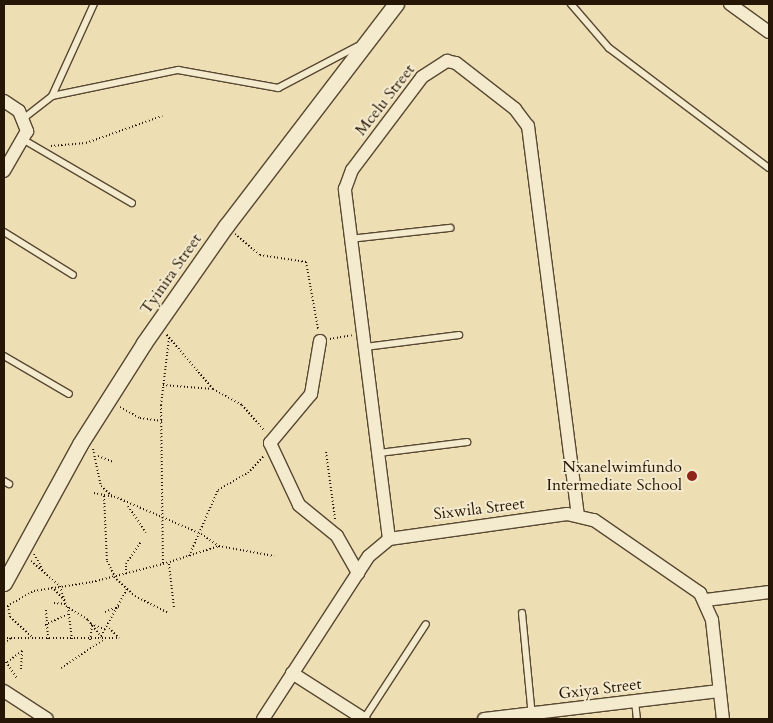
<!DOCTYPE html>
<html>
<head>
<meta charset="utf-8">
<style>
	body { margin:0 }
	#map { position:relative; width:773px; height:723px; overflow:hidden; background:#eedeb4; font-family:Cardo,serif }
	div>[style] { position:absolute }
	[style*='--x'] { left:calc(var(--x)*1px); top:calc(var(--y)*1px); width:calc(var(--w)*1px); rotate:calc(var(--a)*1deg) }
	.path>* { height:2px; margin-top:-1px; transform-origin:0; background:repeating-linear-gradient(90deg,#251605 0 1px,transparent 0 3.5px) }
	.roads { filter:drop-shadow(1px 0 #574831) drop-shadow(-1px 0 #574831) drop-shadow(0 1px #574831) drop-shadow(0 -1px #574831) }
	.service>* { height:6px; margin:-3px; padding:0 3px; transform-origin:3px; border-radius:3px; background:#f4eace }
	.minor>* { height:12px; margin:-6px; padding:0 6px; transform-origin:6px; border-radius:6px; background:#f4eace }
	.tertiary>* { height:15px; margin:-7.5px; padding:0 7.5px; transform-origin:7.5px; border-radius:7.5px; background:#f4eace }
	.dots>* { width:14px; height:14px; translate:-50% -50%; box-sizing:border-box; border:2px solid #f4eace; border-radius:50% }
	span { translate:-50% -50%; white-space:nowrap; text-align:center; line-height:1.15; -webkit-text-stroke:4px #f4eace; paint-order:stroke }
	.street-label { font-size:16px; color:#251605 }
	.poi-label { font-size:16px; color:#251605 }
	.right { translate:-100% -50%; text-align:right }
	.frame { position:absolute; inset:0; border:5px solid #251605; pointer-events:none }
</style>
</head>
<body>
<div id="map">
	<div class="path">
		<div style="--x:51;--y:146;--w:35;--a:-5"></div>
		<div style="--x:86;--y:143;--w:81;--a:-19.6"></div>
		<div style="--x:235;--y:234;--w:33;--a:40"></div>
		<div style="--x:260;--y:255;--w:47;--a:8.7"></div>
		<div style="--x:306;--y:262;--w:68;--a:79.8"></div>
		<div style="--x:169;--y:338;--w:67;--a:96.8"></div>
		<div style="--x:161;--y:405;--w:159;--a:89.3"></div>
		<div style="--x:163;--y:564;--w:59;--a:-17.8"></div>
		<div style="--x:219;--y:546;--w:56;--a:10.3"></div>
		<div style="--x:330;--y:339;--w:22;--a:-10"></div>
		<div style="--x:163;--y:385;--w:50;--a:4.6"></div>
		<div style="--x:213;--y:389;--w:72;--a:-130.5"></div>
		<div style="--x:213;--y:389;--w:33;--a:29"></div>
		<div style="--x:242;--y:405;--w:35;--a:49"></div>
		<div style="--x:120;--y:407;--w:23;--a:29"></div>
		<div style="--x:140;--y:418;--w:22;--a:8"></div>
		<div style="--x:93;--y:449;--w:38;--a:78"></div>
		<div style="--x:101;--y:486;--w:13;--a:42"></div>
		<div style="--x:111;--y:495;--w:98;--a:23.4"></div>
		<div style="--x:201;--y:534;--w:22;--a:34"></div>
		<div style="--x:326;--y:452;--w:68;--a:82.3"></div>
		<div style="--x:98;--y:456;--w:17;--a:21"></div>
		<div style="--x:94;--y:493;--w:20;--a:11"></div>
		<div style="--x:104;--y:496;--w:65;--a:87.4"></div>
		<div style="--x:107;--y:561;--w:18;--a:63"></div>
		<div style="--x:128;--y:506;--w:32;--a:56"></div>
		<div style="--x:34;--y:554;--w:18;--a:61"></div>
		<div style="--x:189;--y:556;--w:72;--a:-66.3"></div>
		<div style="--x:218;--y:490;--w:34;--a:-30"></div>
		<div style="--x:248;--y:473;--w:23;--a:-47"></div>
		<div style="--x:31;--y:561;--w:38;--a:41"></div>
		<div style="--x:60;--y:586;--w:21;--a:73"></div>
		<div style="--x:66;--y:606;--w:26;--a:32"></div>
		<div style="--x:88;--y:620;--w:24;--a:52"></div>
		<div style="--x:169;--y:564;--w:44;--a:83.5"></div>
		<div style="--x:126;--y:574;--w:10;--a:-90"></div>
		<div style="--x:126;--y:564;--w:27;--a:-56"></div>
		<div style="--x:114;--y:577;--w:28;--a:42"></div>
		<div style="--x:135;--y:596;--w:36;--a:27"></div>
		<div style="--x:52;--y:587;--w:21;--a:47"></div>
		<div style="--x:54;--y:603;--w:12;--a:5"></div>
		<div style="--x:8;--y:606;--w:11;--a:80"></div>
		<div style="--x:10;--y:617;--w:31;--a:42"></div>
		<div style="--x:68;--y:607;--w:33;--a:83"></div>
		<div style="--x:4;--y:608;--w:34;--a:-30"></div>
		<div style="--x:34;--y:591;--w:59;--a:-8.8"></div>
		<div style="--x:92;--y:582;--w:73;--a:-14.2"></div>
		<div style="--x:46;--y:610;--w:30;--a:86"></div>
		<div style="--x:105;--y:612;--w:16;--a:-22"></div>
		<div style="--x:91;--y:624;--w:17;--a:21"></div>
		<div style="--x:45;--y:625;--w:25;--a:-26"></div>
		<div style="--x:109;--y:628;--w:14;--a:45"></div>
		<div style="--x:101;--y:636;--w:54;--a:-61"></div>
		<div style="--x:4;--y:638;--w:115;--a:0"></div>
		<div style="--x:90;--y:640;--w:15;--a:-82"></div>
		<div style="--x:4;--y:643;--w:9;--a:-36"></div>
		<div style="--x:4;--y:659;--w:23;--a:56"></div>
		<div style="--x:7;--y:662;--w:19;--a:-36"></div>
		<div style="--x:22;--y:651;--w:20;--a:93"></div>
		<div style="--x:61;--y:668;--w:50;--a:-33.7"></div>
	</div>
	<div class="roads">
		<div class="service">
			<div style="--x:571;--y:4;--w:58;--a:49.2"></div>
			<div style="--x:609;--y:48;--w:200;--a:36.9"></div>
			<div style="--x:52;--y:96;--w:129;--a:-11.7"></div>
			<div style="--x:178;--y:70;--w:102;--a:10.2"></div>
			<div style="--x:278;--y:88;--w:90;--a:-27.7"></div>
			<div style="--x:24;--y:118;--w:36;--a:-38"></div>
			<div style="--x:52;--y:96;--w:101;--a:-65.5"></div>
			<div style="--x:24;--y:140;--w:125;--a:30.3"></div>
			<div style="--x:4;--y:232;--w:81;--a:31.9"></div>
			<div style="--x:350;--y:239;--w:101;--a:-6.3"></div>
			<div style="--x:365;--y:347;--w:95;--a:-7.3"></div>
			<div style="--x:4;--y:356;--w:75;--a:30.3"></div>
			<div style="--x:379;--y:453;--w:89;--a:-7.1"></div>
			<div style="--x:4;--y:481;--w:6;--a:31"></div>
			<div style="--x:522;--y:613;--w:103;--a:84.5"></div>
			<div style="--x:635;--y:701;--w:18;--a:84"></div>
			<div style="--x:364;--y:719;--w:113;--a:-56.9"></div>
		</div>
		<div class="minor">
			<div style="--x:730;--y:4;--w:48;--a:35.7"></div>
			<div style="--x:4;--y:101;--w:18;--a:34"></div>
			<div style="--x:19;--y:111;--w:22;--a:68"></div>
			<div style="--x:27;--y:131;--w:46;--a:119.9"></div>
			<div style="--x:320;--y:341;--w:54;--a:99.6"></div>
			<div style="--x:311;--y:394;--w:64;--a:129.9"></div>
			<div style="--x:270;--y:443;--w:68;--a:64.9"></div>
			<div style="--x:299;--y:505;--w:49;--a:39.2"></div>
			<div style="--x:337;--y:536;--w:43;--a:60.4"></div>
			<div style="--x:389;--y:539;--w:353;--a:-97.2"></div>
			<div style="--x:345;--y:189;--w:20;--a:-70"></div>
			<div style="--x:352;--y:170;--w:116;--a:-53"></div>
			<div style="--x:422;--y:77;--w:30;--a:-33"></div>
			<div style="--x:447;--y:61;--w:9;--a:13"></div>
			<div style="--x:456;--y:63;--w:75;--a:37.9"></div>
			<div style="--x:515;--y:109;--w:21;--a:53"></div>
			<div style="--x:528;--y:126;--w:391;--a:82.7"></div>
			<div style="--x:706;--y:600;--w:64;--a:-7.2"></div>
			<div style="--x:292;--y:673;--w:85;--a:32.6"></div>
			<div style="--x:4;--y:691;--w:51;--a:33.1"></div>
			<div style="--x:263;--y:719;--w:194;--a:-57"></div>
			<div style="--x:369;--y:556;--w:26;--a:-40"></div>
			<div style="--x:389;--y:539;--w:180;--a:-8"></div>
			<div style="--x:567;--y:514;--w:28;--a:13"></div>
			<div style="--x:594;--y:520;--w:129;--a:34.6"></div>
			<div style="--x:700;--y:593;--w:30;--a:66"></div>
			<div style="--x:712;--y:620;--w:100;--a:83.7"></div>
			<div style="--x:484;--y:719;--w:237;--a:-6.8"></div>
		</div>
		<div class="tertiary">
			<div style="--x:4;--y:583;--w:158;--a:-61.3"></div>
			<div style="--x:80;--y:444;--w:120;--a:-57.6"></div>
			<div style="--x:144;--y:343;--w:143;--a:-55"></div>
			<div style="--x:226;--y:226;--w:280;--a:-52.6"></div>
		</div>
	</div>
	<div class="dots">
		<div style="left:692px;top:476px;background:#8f2418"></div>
	</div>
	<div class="street-label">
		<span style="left:385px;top:100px;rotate:-52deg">Mcelu Street</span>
		<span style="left:171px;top:274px;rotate:-55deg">Tyinira Street</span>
		<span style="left:479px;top:509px;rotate:-7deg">Sixwila Street</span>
		<span style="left:600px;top:689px;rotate:-7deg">Gxiya Street</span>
	</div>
	<div class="poi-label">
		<span class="right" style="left:682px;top:476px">Nxanelwimfundo<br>Intermediate School</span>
	</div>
	<div class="frame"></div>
</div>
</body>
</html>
